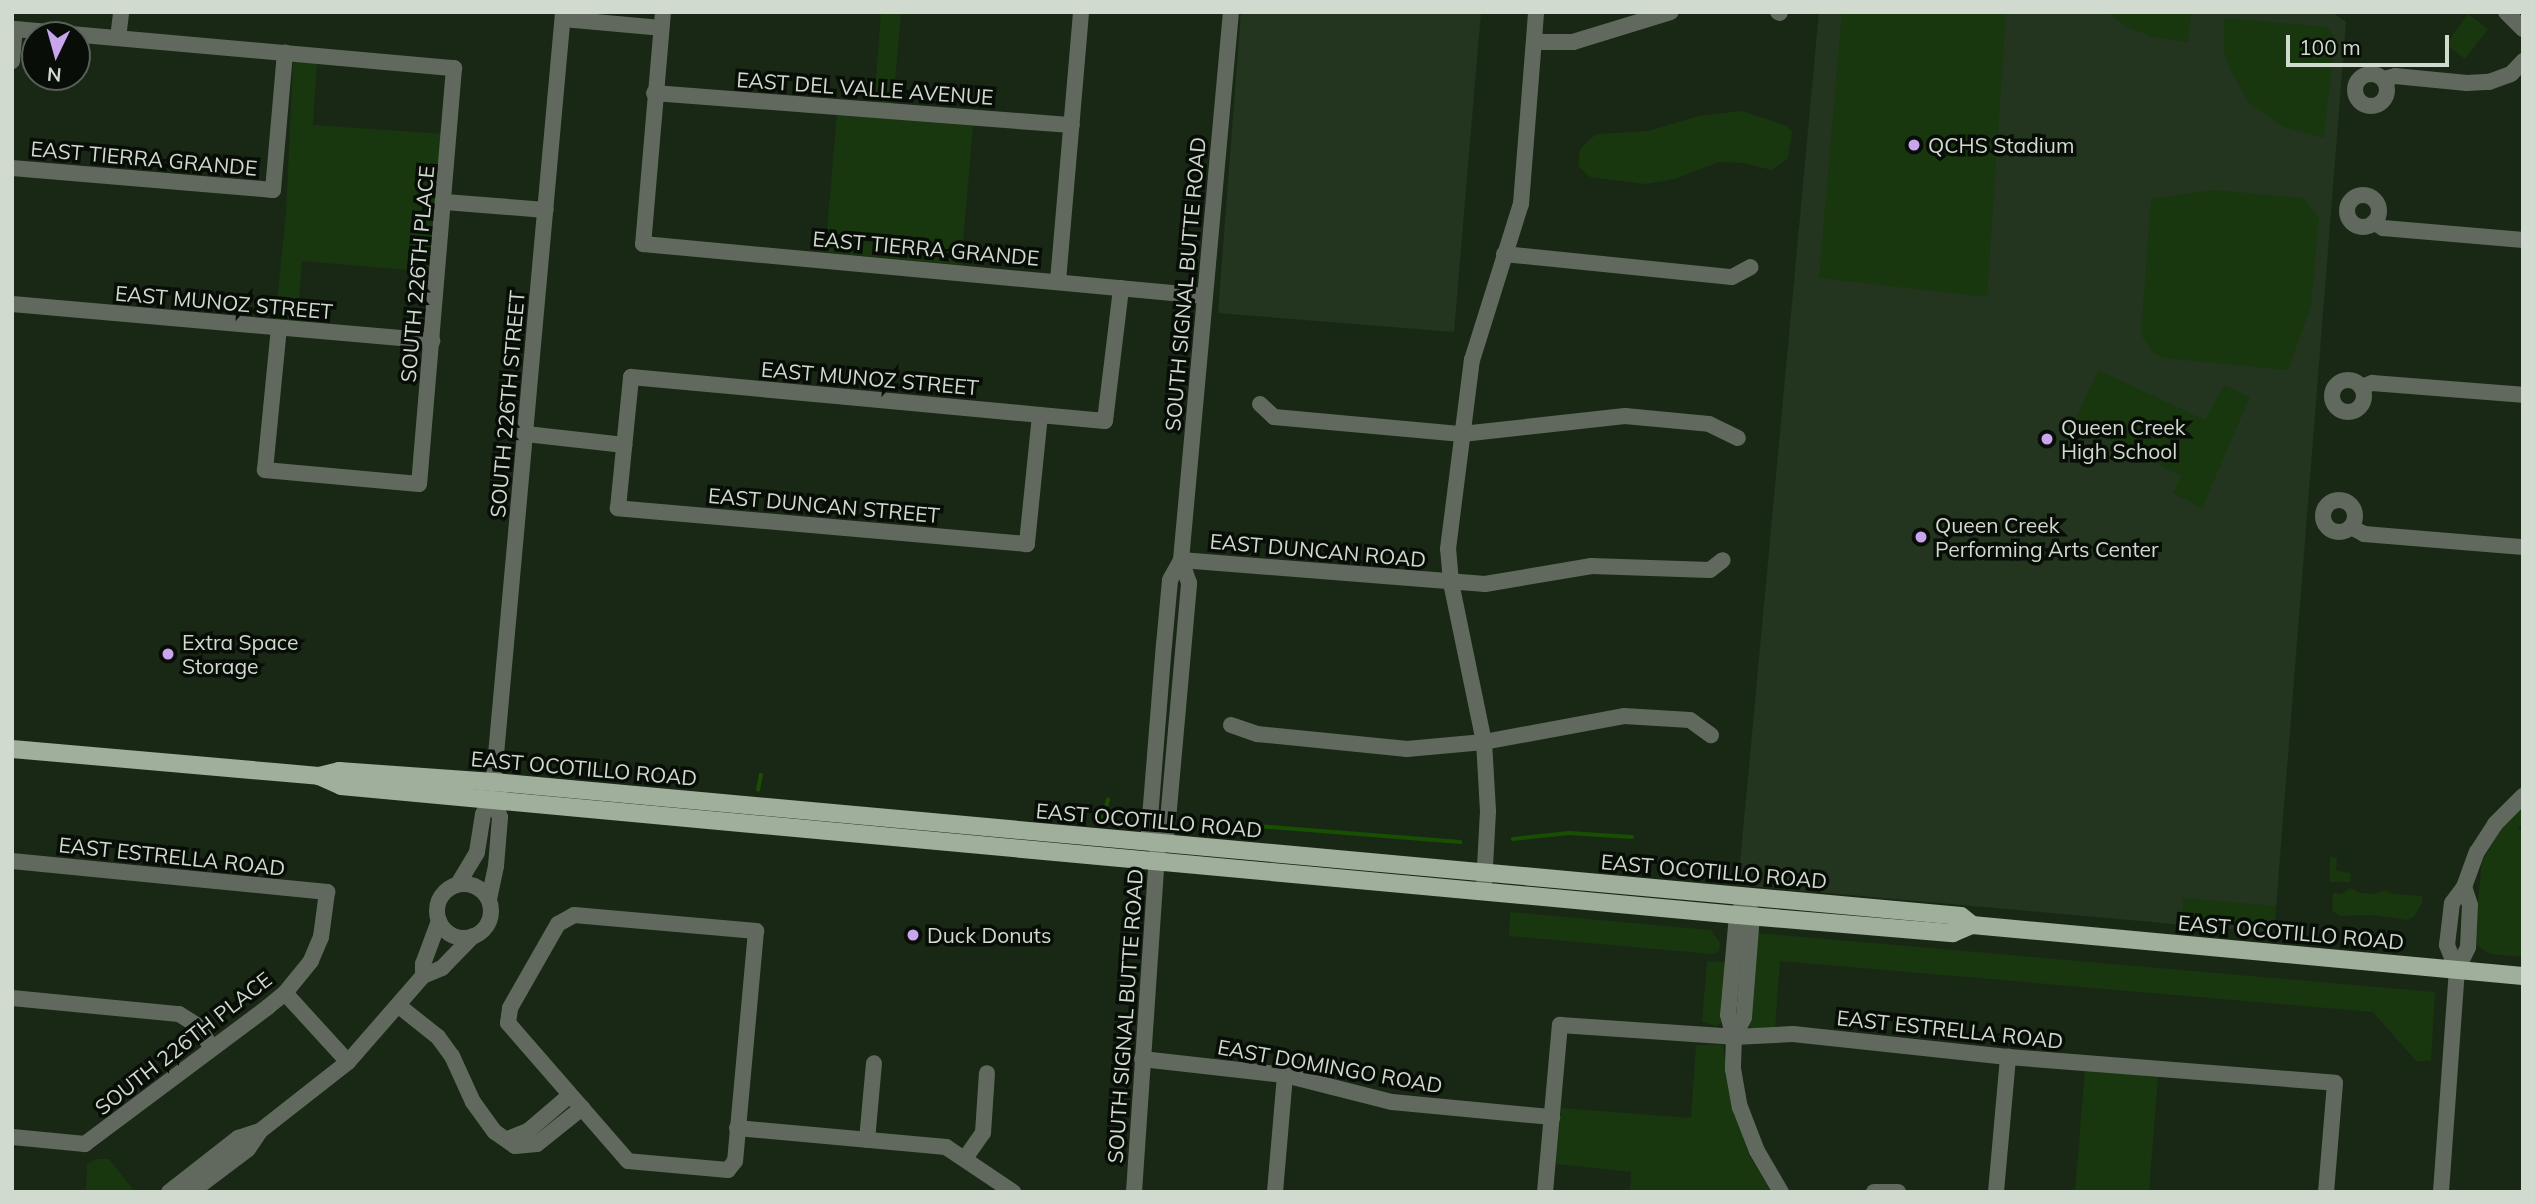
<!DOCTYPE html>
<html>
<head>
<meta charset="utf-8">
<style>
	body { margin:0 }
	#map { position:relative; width:2535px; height:1204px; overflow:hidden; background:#192815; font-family:Mulish,sans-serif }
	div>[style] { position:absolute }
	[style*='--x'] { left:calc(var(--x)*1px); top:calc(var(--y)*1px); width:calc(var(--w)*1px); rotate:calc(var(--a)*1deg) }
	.built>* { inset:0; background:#23351e }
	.green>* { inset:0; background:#18370f }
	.stream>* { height:3.5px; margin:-1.75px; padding:0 1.75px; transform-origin:1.75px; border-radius:1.75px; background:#184f03 }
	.minor>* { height:16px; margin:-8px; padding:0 8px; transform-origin:8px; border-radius:8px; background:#61695f }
	.minor>.ring { margin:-8px; padding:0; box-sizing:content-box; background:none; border:16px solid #61695f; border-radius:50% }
	.major>* { height:18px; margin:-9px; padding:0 9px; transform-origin:9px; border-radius:9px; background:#9faf9b }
	.dots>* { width:19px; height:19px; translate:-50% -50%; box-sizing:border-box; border:4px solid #080e07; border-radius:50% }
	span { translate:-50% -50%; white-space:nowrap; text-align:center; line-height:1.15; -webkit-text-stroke:7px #080e07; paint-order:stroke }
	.street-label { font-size:21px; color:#d1dace }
	.poi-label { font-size:21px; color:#d1dace }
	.left { translate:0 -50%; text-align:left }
	.frame { position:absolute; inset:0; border:14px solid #d1dace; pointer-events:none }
	.north { position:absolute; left:21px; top:21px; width:70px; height:70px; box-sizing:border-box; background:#080e07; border:2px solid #586057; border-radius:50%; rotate:185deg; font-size:19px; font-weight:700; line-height:28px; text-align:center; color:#d1dace }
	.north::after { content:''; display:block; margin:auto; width:24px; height:32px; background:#c9a5ee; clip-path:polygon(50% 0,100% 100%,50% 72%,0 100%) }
	.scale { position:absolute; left:2286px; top:35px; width:163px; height:32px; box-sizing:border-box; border:4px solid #d1dace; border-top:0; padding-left:9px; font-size:21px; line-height:24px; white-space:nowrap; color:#d1dace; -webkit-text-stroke:5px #080e07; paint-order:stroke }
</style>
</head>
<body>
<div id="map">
	<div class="built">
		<div style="clip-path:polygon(1241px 12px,1481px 12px,1454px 332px,1218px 313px)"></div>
		<div style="clip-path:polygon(1819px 12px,2332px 12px,2346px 22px,2274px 933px,1738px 885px)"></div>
	</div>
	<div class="green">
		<div style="clip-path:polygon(881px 12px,901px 12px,893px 105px,874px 103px)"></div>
		<div style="clip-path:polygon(1842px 12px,2006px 12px,1987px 297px,1819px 278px)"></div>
		<div style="clip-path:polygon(2107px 12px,2191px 12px,2188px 42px,2153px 37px,2127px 27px)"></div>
		<div style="clip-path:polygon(2468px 14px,2488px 29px,2465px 59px,2446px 44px)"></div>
		<div style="clip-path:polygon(2224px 18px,2327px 27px,2335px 37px,2324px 138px,2283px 127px,2249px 103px,2230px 70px,2224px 52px)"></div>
		<div style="clip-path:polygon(298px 60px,317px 62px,313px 125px,445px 134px,431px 272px,302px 261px,297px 323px,275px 321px,286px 214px,293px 63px)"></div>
		<div style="clip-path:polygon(1742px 111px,1787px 126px,1792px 132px,1788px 158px,1772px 170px,1743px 163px,1719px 162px,1675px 179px,1645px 184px,1590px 177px,1578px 166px,1580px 149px,1596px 134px,1649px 131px,1698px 116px)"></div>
		<div style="clip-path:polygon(837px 114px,973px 126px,961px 265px,825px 252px)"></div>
		<div style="clip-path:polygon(2214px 190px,2303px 198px,2319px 218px,2311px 306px,2288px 370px,2163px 358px,2153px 353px,2141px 335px,2151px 199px)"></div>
		<div style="clip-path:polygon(2098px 370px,2205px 420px,2224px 385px,2250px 397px,2202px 508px,2173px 493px,2181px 476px,2074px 423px)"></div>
		<div style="clip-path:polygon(2523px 806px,2523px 823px,2517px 829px,2523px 832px,2523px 957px,2490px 954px,2476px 945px,2474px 938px,2482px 862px,2502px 828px)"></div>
		<div style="clip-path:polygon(2330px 857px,2337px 858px,2336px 871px,2351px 873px,2350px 882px,2330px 882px)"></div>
		<div style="clip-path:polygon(2350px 888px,2359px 893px,2375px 894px,2385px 890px,2393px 894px,2422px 896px,2422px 903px,2414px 916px,2407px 920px,2374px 915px,2339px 916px,2332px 910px,2333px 893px,2341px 894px)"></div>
		<div style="clip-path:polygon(2183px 898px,2276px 906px,2274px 926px,2182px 918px)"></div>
		<div style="clip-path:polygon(1510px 912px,1711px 930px,1720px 943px,1719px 951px,1712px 954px,1509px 936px)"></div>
		<div style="clip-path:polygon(1757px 933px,2435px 992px,2431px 1060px,2417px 1062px,2373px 1012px,1780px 961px,1775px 1029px,1752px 1029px,1747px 1023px)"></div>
		<div style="clip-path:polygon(1707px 961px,1730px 962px,1725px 1020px,1716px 1026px,1702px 1022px)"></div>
		<div style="clip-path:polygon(1696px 1045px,1723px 1045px,1730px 1096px,1748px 1153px,1771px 1192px,1630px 1192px,1631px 1172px,1556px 1164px,1561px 1108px,1691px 1118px)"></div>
		<div style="clip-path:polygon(2085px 1069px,2158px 1077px,2149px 1192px,2075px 1192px)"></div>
		<div style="clip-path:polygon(97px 1159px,109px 1159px,135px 1192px,86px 1192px,87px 1164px)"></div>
	</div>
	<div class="stream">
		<div style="--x:758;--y:790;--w:15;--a:-79"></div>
		<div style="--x:1244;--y:825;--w:217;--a:4.5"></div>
		<div style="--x:1101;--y:826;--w:27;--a:-75"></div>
		<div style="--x:1513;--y:839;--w:56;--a:-6.1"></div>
		<div style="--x:1569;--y:833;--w:63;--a:3.6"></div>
	</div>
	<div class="minor">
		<div style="--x:663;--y:12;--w:233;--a:94.9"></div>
		<div style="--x:643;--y:244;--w:564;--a:5.29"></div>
		<div style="--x:1778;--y:12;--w:2;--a:27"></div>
		<div style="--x:2506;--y:12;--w:24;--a:45"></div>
		<div style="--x:563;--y:19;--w:98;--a:5.2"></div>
		<div style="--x:118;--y:38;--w:26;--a:-83"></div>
		<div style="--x:1535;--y:42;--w:38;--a:0"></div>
		<div style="--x:1573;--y:42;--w:102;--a:-17"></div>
		<div style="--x:12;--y:61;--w:32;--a:-85"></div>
		<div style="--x:15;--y:29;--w:441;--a:5.1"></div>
		<div style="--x:454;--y:68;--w:417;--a:94.8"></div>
		<div style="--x:419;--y:484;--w:155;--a:-174.8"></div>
		<div style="--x:265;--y:470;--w:143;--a:-84.4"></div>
		<div class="ring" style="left:2355px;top:74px;width:16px;height:16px"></div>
		<div style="--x:2384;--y:79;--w:11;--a:-15"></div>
		<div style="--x:2395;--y:76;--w:72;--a:5.6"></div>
		<div style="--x:2467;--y:83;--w:22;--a:-3"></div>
		<div style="--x:2489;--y:82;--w:23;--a:-20"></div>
		<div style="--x:2511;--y:74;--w:18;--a:-47"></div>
		<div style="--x:654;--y:93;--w:419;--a:4.4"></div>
		<div style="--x:12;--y:168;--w:262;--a:4.8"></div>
		<div style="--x:273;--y:190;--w:138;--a:-85"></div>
		<div class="ring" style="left:2347px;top:195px;width:16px;height:16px"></div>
		<div style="--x:445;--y:202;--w:101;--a:4.5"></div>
		<div style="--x:2374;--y:222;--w:11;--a:34"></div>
		<div style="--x:2383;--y:228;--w:141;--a:4.9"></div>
		<div style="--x:1504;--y:254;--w:229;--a:5.8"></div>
		<div style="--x:1732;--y:277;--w:21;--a:-28"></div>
		<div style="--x:1058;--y:281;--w:270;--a:-85.1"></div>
		<div style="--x:12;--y:304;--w:422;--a:5"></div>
		<div class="ring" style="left:2332px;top:380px;width:16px;height:16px"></div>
		<div style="--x:2361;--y:387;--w:12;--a:-20"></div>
		<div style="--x:2372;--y:383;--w:151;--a:4.5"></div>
		<div style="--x:1260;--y:404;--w:19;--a:43"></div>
		<div style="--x:1274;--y:417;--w:189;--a:5.2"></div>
		<div style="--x:1462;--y:434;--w:164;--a:-6.3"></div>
		<div style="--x:1625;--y:416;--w:84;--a:5.4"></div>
		<div style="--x:1709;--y:424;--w:32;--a:26"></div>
		<div style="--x:1040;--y:415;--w:130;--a:95.8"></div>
		<div style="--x:1027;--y:544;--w:411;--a:-175"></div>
		<div style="--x:618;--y:508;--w:132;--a:-84.3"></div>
		<div style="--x:631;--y:377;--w:228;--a:5.3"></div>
		<div style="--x:858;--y:398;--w:183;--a:5.3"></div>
		<div style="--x:1040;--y:415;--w:65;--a:5.3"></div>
		<div style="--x:1105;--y:421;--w:134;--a:-83.1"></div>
		<div style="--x:526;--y:434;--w:99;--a:6.4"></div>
		<div class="ring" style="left:2323px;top:500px;width:16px;height:16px"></div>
		<div style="--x:2351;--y:527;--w:15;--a:28"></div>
		<div style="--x:2364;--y:534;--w:160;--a:4.7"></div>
		<div style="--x:1181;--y:560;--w:305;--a:4.5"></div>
		<div style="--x:1485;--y:584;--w:108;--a:-9.6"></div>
		<div style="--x:1591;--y:566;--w:119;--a:1.9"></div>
		<div style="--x:1710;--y:570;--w:16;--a:-38"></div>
		<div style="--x:1231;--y:725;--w:28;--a:19"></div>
		<div style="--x:1257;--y:734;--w:151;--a:5.7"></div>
		<div style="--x:1407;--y:749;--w:77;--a:-5.2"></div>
		<div style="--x:1484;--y:742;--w:142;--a:-10.5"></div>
		<div style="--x:1624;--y:716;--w:66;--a:3.5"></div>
		<div style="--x:1690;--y:720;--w:26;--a:36"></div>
		<div style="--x:1158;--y:844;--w:17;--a:-123"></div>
		<div style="--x:1149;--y:830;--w:186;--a:-85.4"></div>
		<div style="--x:1164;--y:645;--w:65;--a:-84.7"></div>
		<div style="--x:1170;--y:580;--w:23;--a:-61"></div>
		<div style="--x:1181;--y:560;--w:550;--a:-84.79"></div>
		<div style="--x:12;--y:861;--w:317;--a:5.6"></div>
		<div style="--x:327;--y:892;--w:45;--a:97.6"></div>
		<div style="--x:321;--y:937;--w:26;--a:113"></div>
		<div style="--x:311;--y:961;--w:41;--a:129.1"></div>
		<div style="--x:285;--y:993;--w:22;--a:141"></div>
		<div style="--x:268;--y:1007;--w:229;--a:143.2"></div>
		<div style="--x:85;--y:1144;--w:73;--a:-174.5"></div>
		<div class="ring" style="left:437px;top:884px;width:38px;height:38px"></div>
		<div style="--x:458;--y:884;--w:37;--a:-59"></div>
		<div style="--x:477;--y:852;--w:38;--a:-81"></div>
		<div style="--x:483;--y:814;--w:17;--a:-59"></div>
		<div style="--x:492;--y:799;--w:790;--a:-84.84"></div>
		<div style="--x:1484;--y:885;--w:74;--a:-86.9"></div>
		<div style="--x:1488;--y:811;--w:69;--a:-93.3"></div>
		<div style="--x:1484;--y:742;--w:163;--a:-101.7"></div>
		<div style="--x:1451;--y:582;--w:33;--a:-95"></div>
		<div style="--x:1448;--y:549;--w:191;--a:-82.8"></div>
		<div style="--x:1472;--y:360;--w:164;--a:-72.6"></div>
		<div style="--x:1521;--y:204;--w:193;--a:-85.5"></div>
		<div style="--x:489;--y:899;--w:34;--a:-78"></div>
		<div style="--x:496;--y:866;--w:49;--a:-85.3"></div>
		<div style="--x:500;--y:817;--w:20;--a:-114"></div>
		<div style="--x:1742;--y:906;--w:10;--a:119"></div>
		<div style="--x:1737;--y:915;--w:100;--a:95.1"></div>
		<div style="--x:1728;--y:1015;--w:23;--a:75"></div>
		<div style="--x:1734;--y:1037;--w:32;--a:92"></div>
		<div style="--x:1733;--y:1069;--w:39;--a:80"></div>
		<div style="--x:1740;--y:1107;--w:47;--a:68.9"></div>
		<div style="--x:1757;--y:1151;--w:48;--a:59.7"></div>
		<div style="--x:574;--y:915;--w:183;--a:5"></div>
		<div style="--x:756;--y:931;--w:231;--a:95.2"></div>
		<div style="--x:735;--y:1161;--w:11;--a:128"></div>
		<div style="--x:728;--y:1170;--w:100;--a:-174.9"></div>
		<div style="--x:628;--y:1161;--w:183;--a:-131"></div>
		<div style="--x:508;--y:1023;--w:15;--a:-82"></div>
		<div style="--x:510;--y:1008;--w:97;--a:-60.3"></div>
		<div style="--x:558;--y:924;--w:18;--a:-29"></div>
		<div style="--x:2457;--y:970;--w:27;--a:-112"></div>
		<div style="--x:2447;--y:945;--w:42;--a:-83.2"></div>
		<div style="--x:2452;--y:903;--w:20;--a:-53"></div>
		<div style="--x:2464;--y:887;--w:37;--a:-70"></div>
		<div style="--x:2477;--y:852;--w:33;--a:-57"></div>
		<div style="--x:2495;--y:824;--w:40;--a:-45"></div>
		<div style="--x:423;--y:976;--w:12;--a:-90"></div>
		<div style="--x:423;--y:964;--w:46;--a:-69.6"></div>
		<div style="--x:285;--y:993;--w:93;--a:47.6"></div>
		<div style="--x:12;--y:998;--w:168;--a:5.5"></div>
		<div style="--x:179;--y:1014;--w:22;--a:32"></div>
		<div style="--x:198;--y:1026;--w:26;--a:58"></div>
		<div style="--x:399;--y:1006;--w:50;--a:38.5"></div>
		<div style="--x:438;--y:1037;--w:24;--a:54"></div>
		<div style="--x:452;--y:1056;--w:51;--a:65.5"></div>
		<div style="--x:473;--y:1102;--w:37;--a:54"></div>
		<div style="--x:495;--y:1132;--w:24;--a:35"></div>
		<div style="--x:515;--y:1146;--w:22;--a:-5"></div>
		<div style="--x:537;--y:1144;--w:58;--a:-38.7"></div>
		<div style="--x:1734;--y:1037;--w:22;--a:-63"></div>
		<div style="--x:1744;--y:1017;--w:101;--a:-85.5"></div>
		<div style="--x:1752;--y:916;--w:10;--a:-107"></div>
		<div style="--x:1142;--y:1059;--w:144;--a:6.4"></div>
		<div style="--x:1285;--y:1075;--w:110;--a:14.2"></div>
		<div style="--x:1392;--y:1102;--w:161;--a:5.4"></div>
		<div style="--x:737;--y:1128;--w:210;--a:5.2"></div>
		<div style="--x:946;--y:1147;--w:81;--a:33.9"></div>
		<div style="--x:508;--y:1139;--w:22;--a:-22"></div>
		<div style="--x:528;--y:1131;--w:55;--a:-40.6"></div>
		<div style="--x:867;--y:1140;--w:77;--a:-84.8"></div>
		<div style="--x:966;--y:1157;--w:29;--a:-55"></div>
		<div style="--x:983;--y:1133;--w:60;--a:-86.2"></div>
		<div style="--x:169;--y:1192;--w:88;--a:-38"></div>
		<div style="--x:238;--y:1138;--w:23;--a:-18"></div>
		<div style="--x:191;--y:1192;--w:71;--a:-37"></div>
		<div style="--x:248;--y:1149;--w:22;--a:-56"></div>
		<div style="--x:260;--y:1131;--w:112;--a:-38.1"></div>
		<div style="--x:348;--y:1062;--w:114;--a:-48.9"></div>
		<div style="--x:423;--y:976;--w:21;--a:-23"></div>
		<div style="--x:442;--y:968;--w:45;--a:-45.9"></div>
		<div style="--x:1134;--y:1192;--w:349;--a:-86.1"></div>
		<div style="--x:1158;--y:844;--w:16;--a:-55"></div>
		<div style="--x:1167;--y:831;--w:249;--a:-84.9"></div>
		<div style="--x:1189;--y:583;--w:24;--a:-109"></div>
		<div style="--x:1275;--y:1192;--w:117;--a:-85.1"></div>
		<div style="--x:1545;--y:1192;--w:168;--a:-84.9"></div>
		<div style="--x:1560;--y:1025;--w:174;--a:3.9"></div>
		<div style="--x:1734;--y:1037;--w:59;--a:-2.9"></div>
		<div style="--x:1793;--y:1034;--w:216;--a:6.1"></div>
		<div style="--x:2008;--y:1057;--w:328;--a:4.5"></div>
		<div style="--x:2335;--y:1083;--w:109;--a:94.7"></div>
		<div style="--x:1874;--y:1192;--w:24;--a:0"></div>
		<div style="--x:1996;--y:1192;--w:136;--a:-84.9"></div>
		<div style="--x:2441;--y:1192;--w:223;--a:-85.9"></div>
		<div style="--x:2457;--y:970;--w:25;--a:-64"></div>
		<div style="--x:2468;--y:947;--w:42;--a:-87.3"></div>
		<div style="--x:2470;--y:905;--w:19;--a:-108"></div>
	</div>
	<div class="major">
		<div style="--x:12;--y:749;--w:308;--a:5"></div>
		<div style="--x:319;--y:776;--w:21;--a:-14"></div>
		<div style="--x:339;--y:771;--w:155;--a:4.1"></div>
		<div style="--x:494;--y:782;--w:1473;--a:5.22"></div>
		<div style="--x:1961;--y:916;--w:14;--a:39"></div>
		<div style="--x:319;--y:776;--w:24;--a:24"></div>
		<div style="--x:341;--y:786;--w:1402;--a:5.28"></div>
		<div style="--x:1737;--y:915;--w:217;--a:4.8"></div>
		<div style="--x:1953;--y:933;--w:21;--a:-23"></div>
		<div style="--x:1972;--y:925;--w:553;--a:5.29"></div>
	</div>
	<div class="dots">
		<div style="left:1914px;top:145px;background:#c9a5ee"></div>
		<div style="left:2047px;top:439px;background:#c9a5ee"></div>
		<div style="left:1921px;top:537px;background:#c9a5ee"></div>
		<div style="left:168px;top:654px;background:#c9a5ee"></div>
		<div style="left:913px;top:935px;background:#c9a5ee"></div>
	</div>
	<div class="street-label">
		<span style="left:865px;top:88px;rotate:4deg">EAST DEL VALLE AVENUE</span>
		<span style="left:144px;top:158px;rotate:5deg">EAST TIERRA GRANDE</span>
		<span style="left:926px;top:248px;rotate:5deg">EAST TIERRA GRANDE</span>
		<span style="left:417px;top:274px;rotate:-85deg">SOUTH 226TH PLACE</span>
		<span style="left:1185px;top:284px;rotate:-85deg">SOUTH SIGNAL BUTTE ROAD</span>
		<span style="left:224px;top:302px;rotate:5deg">EAST MUNOZ STREET</span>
		<span style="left:870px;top:378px;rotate:5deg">EAST MUNOZ STREET</span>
		<span style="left:507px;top:404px;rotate:-85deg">SOUTH 226TH STREET</span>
		<span style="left:824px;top:505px;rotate:5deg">EAST DUNCAN STREET</span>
		<span style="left:1318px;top:550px;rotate:5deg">EAST DUNCAN ROAD</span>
		<span style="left:584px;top:768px;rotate:5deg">EAST OCOTILLO ROAD</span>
		<span style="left:1149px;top:820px;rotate:5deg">EAST OCOTILLO ROAD</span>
		<span style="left:172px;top:856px;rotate:6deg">EAST ESTRELLA ROAD</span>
		<span style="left:1714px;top:871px;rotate:5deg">EAST OCOTILLO ROAD</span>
		<span style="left:2291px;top:932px;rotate:5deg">EAST OCOTILLO ROAD</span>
		<span style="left:1125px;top:1016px;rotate:-86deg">SOUTH SIGNAL BUTTE ROAD</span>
		<span style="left:1950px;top:1029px;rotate:6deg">EAST ESTRELLA ROAD</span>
		<span style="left:183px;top:1043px;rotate:-38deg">SOUTH 226TH PLACE</span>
		<span style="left:1330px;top:1066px;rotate:10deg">EAST DOMINGO ROAD</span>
	</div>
	<div class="poi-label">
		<span class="left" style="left:1928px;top:145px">QCHS Stadium</span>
		<span class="left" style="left:2061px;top:439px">Queen Creek<br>High School</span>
		<span class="left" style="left:1935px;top:537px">Queen Creek<br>Performing Arts Center</span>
		<span class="left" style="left:182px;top:654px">Extra Space<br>Storage</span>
		<span class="left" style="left:927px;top:935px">Duck Donuts</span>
	</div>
	<div class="frame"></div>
	<div class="north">N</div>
	<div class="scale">100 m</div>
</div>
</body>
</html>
